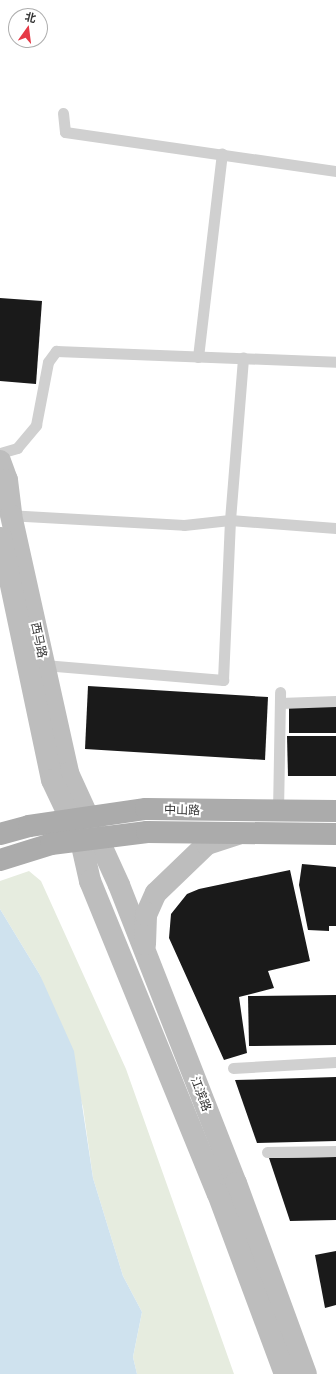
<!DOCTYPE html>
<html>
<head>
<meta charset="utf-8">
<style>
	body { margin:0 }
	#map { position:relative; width:336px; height:1374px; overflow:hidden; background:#fff; font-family:Inter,"Noto Sans SC",sans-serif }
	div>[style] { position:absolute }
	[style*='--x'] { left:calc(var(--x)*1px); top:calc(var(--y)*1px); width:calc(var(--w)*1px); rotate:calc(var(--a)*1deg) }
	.green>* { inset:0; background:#e6ecdf }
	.water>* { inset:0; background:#cfe2ee }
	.building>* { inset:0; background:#1a1a1a }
	.lane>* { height:11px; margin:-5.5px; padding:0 5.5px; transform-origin:5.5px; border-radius:5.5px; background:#d0d0d0 }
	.secondary>* { height:22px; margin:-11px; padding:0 11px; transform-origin:11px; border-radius:11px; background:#bdbdbd }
	.primary>* { height:22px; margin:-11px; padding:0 11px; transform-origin:11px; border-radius:11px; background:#ababab }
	span { translate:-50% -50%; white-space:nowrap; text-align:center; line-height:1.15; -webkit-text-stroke:4px #fff; paint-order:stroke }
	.street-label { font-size:12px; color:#333 }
	.north { position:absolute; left:8px; top:8px; width:40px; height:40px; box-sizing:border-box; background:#fff; border:1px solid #adadad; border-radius:50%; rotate:14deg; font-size:11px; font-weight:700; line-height:16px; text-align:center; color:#333 }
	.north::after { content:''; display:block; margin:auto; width:14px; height:18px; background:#e63946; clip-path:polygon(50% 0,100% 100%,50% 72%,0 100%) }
</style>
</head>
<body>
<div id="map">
	<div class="green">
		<div style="clip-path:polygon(29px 871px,41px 881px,126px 1069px,234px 1374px,137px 1374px,133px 1357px,142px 1312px,123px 1276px,93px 1178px,83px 1107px,40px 975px,0 909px,0 881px)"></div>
	</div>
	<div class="water">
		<div style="clip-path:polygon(0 909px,40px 975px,74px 1051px,93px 1178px,123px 1276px,142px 1312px,133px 1357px,137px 1374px,0 1374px)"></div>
	</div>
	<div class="building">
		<div style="clip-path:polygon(0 298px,42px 301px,36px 384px,0 381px)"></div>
		<div style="clip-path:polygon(88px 686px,268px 697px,265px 760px,85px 749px)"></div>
		<div style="clip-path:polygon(289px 707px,336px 707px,336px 733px,289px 733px)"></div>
		<div style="clip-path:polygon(287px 736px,336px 736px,336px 776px,288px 776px)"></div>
		<div style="clip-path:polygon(302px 864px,336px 867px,336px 926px,329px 926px,329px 931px,308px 930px,299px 885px)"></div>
		<div style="clip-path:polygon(290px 870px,310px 961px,268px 971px,274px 988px,239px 997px,247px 1053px,224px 1060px,169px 938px,171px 914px,187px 894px,199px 889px)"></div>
		<div style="clip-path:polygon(336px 995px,336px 1045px,249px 1046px,248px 996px)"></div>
		<div style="clip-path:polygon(336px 1077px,336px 1141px,257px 1143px,235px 1080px)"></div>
		<div style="clip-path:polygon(336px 1157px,336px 1220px,290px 1221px,269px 1158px)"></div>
		<div style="clip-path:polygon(336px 1251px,336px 1305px,325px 1308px,315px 1255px)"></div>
	</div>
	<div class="lane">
		<div style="--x:63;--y:113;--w:19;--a:84"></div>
		<div style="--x:65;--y:132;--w:274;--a:8.2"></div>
		<div style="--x:198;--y:357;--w:205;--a:-83.3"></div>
		<div style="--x:0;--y:453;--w:18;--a:-16"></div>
		<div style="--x:17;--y:448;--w:30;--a:-50"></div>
		<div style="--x:36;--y:425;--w:64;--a:-79.2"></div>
		<div style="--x:48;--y:362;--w:14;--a:-54"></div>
		<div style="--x:56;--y:351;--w:280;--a:2.2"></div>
		<div style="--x:7;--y:515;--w:177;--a:3.2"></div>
		<div style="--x:184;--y:525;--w:46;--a:-6.2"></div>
		<div style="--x:230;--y:520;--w:106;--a:4.3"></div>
		<div style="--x:44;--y:665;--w:180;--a:4.8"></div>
		<div style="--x:223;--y:680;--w:160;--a:-87.5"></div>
		<div style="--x:230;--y:520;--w:163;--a:-85.4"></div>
		<div style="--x:280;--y:703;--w:56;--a:-2"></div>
		<div style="--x:278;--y:812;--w:120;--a:-89"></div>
		<div style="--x:233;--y:1068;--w:103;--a:-3.3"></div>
		<div style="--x:267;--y:1152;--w:69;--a:-0.8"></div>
	</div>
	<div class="secondary">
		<div style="--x:0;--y:461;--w:20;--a:70"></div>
		<div style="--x:7;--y:480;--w:35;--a:83"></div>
		<div style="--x:11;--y:515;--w:264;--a:77.5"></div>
		<div style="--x:68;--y:773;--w:123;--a:65.5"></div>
		<div style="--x:119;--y:885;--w:320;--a:68.6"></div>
		<div style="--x:236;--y:1183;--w:203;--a:69.9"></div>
		<div style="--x:1;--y:538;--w:247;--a:78.1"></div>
		<div style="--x:52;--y:780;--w:68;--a:64.6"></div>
		<div style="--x:81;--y:841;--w:41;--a:77.3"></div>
		<div style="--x:90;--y:881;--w:338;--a:67.8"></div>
		<div style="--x:218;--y:1194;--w:192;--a:69.6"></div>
		<div style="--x:145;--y:944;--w:29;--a:-88"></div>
		<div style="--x:146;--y:915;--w:24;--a:-66"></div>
		<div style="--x:156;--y:893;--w:71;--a:-43.9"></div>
		<div style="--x:207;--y:844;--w:33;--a:-18"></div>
	</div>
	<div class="primary">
		<div style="--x:0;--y:834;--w:30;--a:-15"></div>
		<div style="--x:29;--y:826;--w:118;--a:-8.3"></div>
		<div style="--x:146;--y:809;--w:190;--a:0.6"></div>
		<div style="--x:0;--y:860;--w:53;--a:-17.4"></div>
		<div style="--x:51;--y:844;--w:97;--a:-7.1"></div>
		<div style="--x:147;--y:832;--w:189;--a:0.6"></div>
	</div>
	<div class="street-label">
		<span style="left:39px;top:640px;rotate:78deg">西马路</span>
		<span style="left:182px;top:810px;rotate:1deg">中山路</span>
		<span style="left:201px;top:1094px;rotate:69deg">江滨路</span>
	</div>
	<div class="north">北</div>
</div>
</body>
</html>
